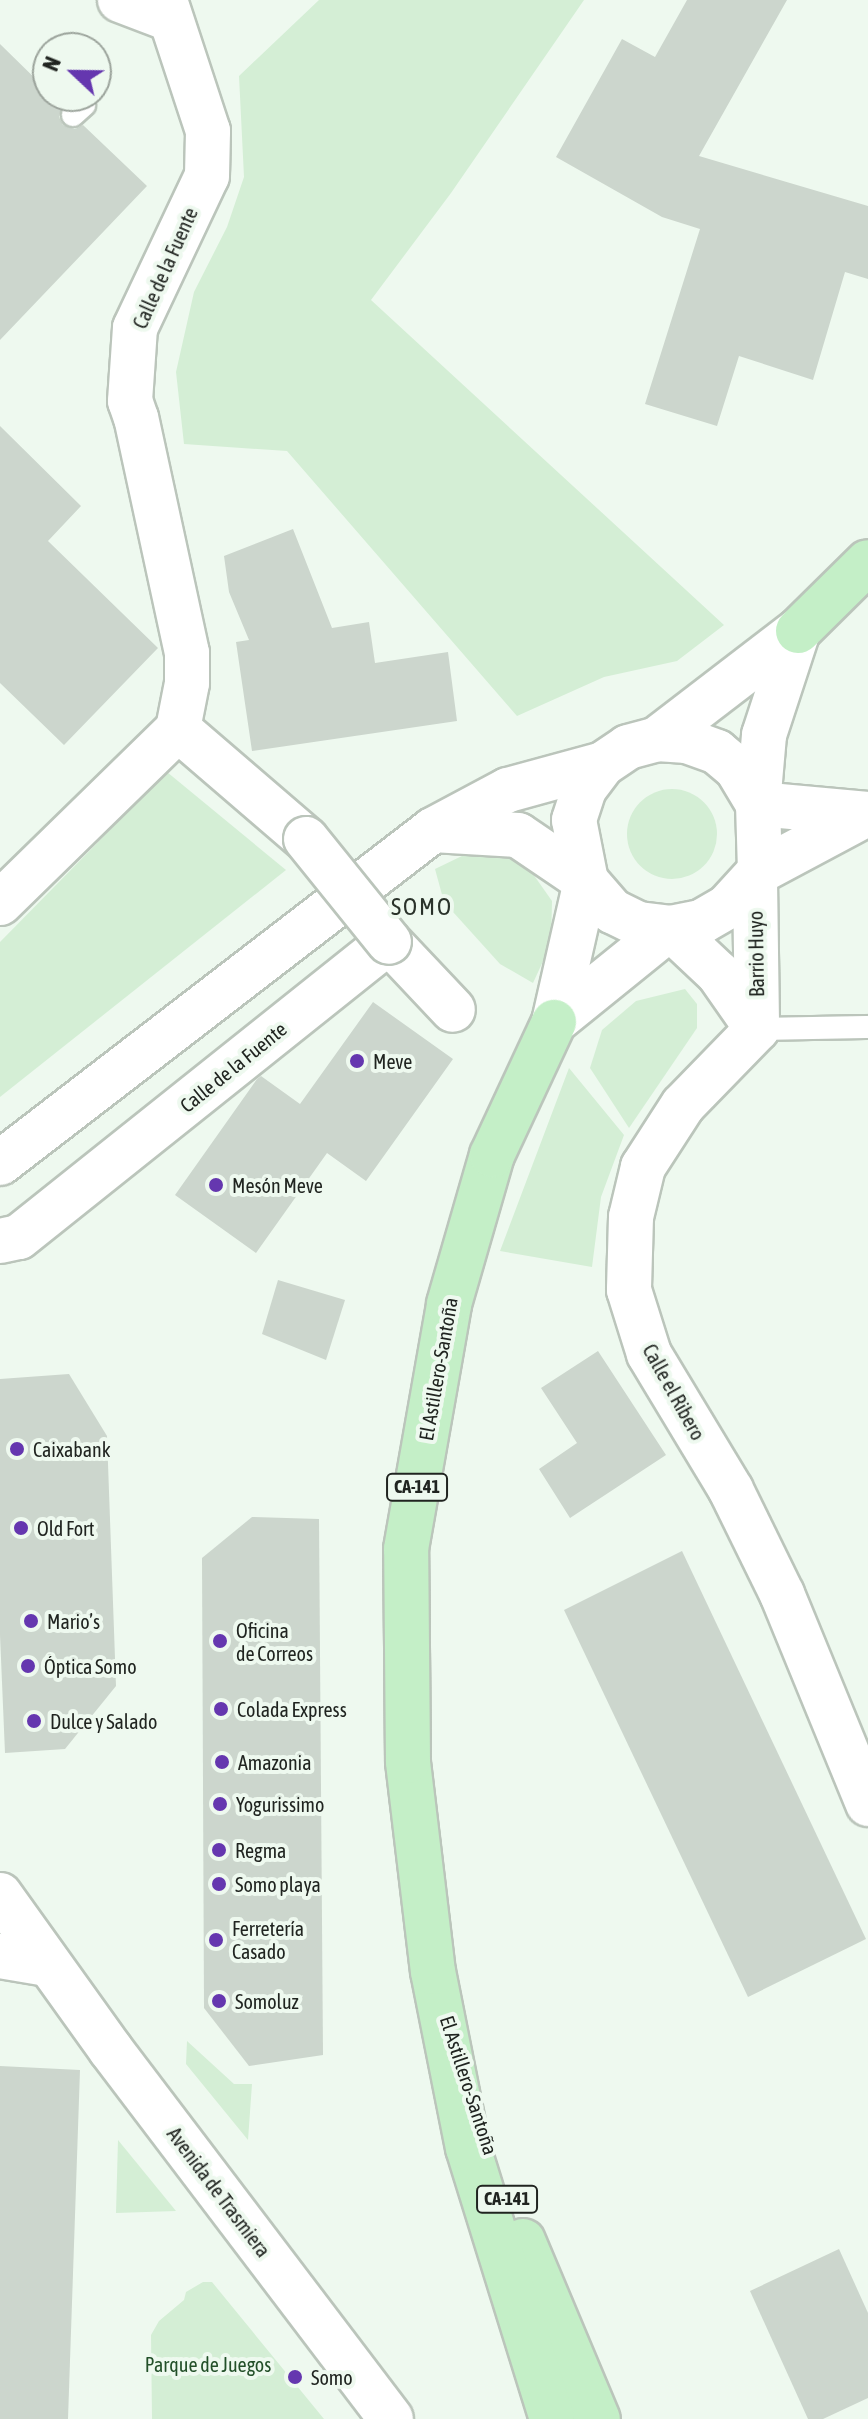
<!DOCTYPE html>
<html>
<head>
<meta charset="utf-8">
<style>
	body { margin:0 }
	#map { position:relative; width:868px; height:2419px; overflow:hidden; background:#eef9ef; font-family:"Asap Condensed",sans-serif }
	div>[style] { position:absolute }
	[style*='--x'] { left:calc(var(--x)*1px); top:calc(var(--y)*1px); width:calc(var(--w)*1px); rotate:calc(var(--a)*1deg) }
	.green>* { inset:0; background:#d4eed5 }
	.round { border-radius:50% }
	.building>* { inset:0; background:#ccd6cd }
	.roads { filter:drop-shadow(2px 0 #bbc5bb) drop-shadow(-2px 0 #bbc5bb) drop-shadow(0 2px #bbc5bb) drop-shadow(0 -2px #bbc5bb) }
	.lane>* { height:22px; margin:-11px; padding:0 11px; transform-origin:11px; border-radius:11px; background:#fff }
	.street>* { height:44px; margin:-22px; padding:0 22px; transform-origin:22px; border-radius:22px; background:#fff }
	.primary>* { height:44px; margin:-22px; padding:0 22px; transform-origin:22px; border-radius:22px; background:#c4efc7 }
	.bridges { filter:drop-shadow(2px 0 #bbc5bb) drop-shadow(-2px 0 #bbc5bb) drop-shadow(0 2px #bbc5bb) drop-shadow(0 -2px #bbc5bb) }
	.street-bridge>* { height:44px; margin:-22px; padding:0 22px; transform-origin:22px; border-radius:22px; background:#fff }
	.dots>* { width:22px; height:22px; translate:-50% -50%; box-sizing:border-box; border:4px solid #eef9ef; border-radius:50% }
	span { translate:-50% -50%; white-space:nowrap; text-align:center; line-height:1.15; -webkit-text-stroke:8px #eef9ef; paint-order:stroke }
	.shield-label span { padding:2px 6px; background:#eef9ef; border:2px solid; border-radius:6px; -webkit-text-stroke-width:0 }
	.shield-label { font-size:18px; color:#202420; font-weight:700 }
	.street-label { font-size:20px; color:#202420 }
	.poi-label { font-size:20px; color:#202420 }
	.left { translate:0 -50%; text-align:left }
	.park-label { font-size:20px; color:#235029 }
	.quarter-label { font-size:24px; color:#2a322a; letter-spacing:2px }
	.north { position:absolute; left:32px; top:32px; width:80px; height:80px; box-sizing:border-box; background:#eef9ef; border:2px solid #9ca49c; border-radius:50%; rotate:292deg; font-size:22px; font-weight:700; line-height:32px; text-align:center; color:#202420 }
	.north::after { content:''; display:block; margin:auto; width:28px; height:36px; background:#6537af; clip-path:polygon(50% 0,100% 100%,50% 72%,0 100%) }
</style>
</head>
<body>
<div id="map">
	<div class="green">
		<div style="clip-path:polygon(319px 0,584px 0,451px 193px,371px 300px,724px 625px,677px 661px,604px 677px,517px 716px,287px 451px,184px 444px,176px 372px,194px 292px,227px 227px,244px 177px,239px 76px)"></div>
		<div style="clip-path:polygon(167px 772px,286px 870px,0 1097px,0 942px)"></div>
		<div class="round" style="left:627px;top:789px;width:90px;height:90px"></div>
		<div style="clip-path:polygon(501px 852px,533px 874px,552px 901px,551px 944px,533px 983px,500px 964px,444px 902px,435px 869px,464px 855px)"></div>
		<div style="clip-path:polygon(685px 989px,697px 1004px,697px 1028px,629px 1128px,590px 1068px,602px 1030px,636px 1001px)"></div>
		<div style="clip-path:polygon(569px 1068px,624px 1135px,601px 1197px,592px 1267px,500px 1251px)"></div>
		<div style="clip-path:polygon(187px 2041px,234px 2084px,252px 2084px,248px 2140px,186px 2064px)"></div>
		<div style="clip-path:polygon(118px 2140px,176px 2211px,116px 2213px)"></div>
		<div style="clip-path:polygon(203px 2282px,212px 2282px,324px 2419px,152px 2419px,151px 2335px,159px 2321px,184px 2300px,186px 2292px)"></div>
	</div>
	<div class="building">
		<div style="clip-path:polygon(687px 0,787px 0,699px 156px,868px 206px,868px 279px,845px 272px,813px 380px,739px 356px,717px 426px,645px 404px,700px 229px,662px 217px,556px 157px,622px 39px,655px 57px)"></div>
		<div style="clip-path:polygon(0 44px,48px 91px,48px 96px,54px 96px,63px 105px,59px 117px,63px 125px,75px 129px,83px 125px,147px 186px,0 340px)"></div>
		<div style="clip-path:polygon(0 426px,81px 506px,48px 541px,158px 648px,64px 745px,0 683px)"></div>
		<div style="clip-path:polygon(293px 529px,332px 628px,369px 622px,375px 663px,448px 652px,457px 721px,252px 751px,236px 642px,249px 640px,229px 592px,224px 556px)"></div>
		<div style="clip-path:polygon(373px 1002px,453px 1059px,366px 1181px,327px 1153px,256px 1253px,175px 1195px,257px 1079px,261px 1076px,300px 1104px)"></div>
		<div style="clip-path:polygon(278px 1280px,345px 1300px,326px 1360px,262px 1334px)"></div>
		<div style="clip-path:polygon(598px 1351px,666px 1455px,570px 1518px,539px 1469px,577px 1443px,541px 1388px)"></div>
		<div style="clip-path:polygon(69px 1374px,107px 1436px,116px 1686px,65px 1749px,5px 1753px,0 1635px,0 1379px)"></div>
		<div style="clip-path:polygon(252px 1517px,319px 1519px,323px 2055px,249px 2066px,204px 2008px,202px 1558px)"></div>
		<div style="clip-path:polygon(682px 1551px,866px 1939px,748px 1997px,564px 1610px)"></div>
		<div style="clip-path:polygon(0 2066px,80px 2070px,68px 2419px,0 2419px)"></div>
		<div style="clip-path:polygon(839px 2249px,868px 2313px,868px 2398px,823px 2419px,808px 2419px,750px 2291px)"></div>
	</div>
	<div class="roads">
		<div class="lane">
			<div style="--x:73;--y:115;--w:15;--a:-42"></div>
			<div style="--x:757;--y:1029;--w:111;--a:-1"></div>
		</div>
		<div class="street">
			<div style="--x:120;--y:0;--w:53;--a:20.8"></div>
			<div style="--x:178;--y:729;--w:169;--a:40.7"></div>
			<div style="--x:657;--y:739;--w:178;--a:-37.5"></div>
			<div style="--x:758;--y:804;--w:110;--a:5.2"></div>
			<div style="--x:433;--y:830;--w:85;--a:3.4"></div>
			<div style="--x:518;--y:835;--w:82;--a:34.1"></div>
			<div style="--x:586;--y:881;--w:40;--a:49"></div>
			<div style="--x:612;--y:911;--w:30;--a:26"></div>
			<div style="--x:639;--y:924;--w:31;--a:7"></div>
			<div style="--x:670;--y:928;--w:32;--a:-11"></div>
			<div style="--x:701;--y:922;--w:30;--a:-30"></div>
			<div style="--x:727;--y:907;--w:49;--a:-47.5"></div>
			<div style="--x:760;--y:871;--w:67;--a:-91.7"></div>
			<div style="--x:758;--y:804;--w:69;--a:-85"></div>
			<div style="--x:764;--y:735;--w:109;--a:-71.9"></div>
			<div style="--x:760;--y:871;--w:121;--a:-28"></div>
			<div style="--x:755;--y:880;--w:149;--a:89.2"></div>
			<div style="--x:0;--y:903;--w:249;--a:-44.3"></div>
			<div style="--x:178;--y:729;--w:47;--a:-78.9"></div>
			<div style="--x:187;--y:683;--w:30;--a:-90"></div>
			<div style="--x:187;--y:653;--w:240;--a:-102.2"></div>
			<div style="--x:136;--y:418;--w:18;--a:-109"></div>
			<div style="--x:130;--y:401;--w:73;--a:-86.1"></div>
			<div style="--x:135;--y:328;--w:168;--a:-64.7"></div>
			<div style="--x:207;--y:176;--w:45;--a:-88.7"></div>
			<div style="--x:208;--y:131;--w:138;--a:-108.2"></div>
			<div style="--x:670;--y:928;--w:66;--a:43.2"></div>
			<div style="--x:718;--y:973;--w:68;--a:55.1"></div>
			<div style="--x:554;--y:1022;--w:145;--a:-77.2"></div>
			<div style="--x:586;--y:881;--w:62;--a:-101.1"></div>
			<div style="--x:574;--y:820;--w:33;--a:-72"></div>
			<div style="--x:584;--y:789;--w:31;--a:-53"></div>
			<div style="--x:603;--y:764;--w:30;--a:-34"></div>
			<div style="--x:628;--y:747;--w:30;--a:-15"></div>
			<div style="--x:657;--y:739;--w:30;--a:4"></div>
			<div style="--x:687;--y:741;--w:32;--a:20"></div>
			<div style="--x:717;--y:752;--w:26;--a:40"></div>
			<div style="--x:737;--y:769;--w:41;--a:59"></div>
			<div style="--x:554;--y:1022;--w:149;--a:-39"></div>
			<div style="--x:757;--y:1029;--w:106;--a:134.2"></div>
			<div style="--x:683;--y:1105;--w:74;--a:122.8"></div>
			<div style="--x:643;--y:1167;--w:51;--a:103.5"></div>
			<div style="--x:631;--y:1217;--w:73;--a:91.6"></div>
			<div style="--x:629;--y:1290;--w:67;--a:72.6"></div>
			<div style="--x:649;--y:1354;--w:159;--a:58.9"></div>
			<div style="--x:731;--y:1490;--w:116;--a:63.9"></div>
			<div style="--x:782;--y:1594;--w:227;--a:67.7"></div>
			<div style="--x:0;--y:1163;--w:546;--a:-37.56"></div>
			<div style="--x:433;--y:830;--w:85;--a:-28.1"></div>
			<div style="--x:508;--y:790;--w:98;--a:-15.3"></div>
			<div style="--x:0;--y:1241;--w:19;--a:-12"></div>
			<div style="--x:19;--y:1237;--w:473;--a:-38.6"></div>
			<div style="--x:389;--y:942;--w:93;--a:46.7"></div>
			<div style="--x:0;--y:1895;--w:191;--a:54.4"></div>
			<div style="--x:111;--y:2050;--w:463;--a:52.8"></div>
			<div style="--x:0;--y:1956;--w:48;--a:9.7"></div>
		</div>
		<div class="primary">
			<div style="--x:798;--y:631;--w:98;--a:-44.6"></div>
			<div style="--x:523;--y:2241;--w:193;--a:67.2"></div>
			<div style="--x:552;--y:2419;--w:284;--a:-107.2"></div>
			<div style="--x:468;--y:2148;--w:179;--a:-101.2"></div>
			<div style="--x:433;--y:1972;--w:212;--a:-96.8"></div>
			<div style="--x:408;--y:1761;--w:212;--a:-90.5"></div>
			<div style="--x:406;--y:1549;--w:249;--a:-80"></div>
			<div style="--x:449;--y:1304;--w:155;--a:-73.9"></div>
			<div style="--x:492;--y:1155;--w:147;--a:-65"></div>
		</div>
	</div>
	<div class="bridges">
		<div class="street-bridge">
			<div style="--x:306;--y:839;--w:132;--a:51.1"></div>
		</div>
	</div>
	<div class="dots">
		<div style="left:357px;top:1061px;background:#6537af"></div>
		<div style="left:216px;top:1185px;background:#6537af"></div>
		<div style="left:17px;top:1449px;background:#6537af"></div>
		<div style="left:21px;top:1528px;background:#6537af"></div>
		<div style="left:31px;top:1621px;background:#6537af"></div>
		<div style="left:220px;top:1641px;background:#6537af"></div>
		<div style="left:28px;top:1666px;background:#6537af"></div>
		<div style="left:221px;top:1709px;background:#6537af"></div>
		<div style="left:34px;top:1721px;background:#6537af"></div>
		<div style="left:222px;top:1762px;background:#6537af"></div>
		<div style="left:220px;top:1804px;background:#6537af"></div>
		<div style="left:219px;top:1850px;background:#6537af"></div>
		<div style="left:219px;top:1884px;background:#6537af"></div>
		<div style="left:216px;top:1940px;background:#6537af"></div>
		<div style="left:219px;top:2001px;background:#6537af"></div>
		<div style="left:295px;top:2377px;background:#6537af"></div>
	</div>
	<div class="shield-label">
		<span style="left:417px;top:1487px">CA-141</span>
		<span style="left:507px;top:2199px">CA-141</span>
	</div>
	<div class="street-label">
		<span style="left:165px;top:268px;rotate:-66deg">Calle de la Fuente</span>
		<span style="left:756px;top:954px;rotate:-91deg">Barrio Huyo</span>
		<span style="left:233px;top:1067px;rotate:-39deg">Calle de la Fuente</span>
		<span style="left:438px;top:1369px;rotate:-80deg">El Astillero-Santoña</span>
		<span style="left:674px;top:1392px;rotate:61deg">Calle el Ribero</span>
		<span style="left:469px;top:2085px;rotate:72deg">El Astillero-Santoña</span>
		<span style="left:219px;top:2192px;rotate:53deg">Avenida de Trasmiera</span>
	</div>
	<div class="poi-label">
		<span class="left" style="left:373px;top:1061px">Meve</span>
		<span class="left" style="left:232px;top:1185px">Mesón Meve</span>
		<span class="left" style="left:33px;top:1449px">Caixabank</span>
		<span class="left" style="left:37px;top:1528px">Old Fort</span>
		<span class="left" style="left:47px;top:1621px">Mario’s</span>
		<span class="left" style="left:236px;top:1642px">Oficina<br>de Correos</span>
		<span class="left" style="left:44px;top:1666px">Óptica Somo</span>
		<span class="left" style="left:237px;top:1709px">Colada Express</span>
		<span class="left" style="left:50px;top:1721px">Dulce y Salado</span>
		<span class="left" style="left:238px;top:1762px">Amazonia</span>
		<span class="left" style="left:236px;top:1804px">Yogurissimo</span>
		<span class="left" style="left:235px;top:1850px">Regma</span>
		<span class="left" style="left:235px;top:1884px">Somo playa</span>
		<span class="left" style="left:232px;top:1940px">Ferretería<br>Casado</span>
		<span class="left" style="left:235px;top:2001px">Somoluz</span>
		<span class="left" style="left:311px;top:2377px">Somo</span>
	</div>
	<div class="park-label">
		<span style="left:208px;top:2364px">Parque de Juegos</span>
	</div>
	<div class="quarter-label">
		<span style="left:422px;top:907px">SOMO</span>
	</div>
	<div class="north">N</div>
</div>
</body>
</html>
